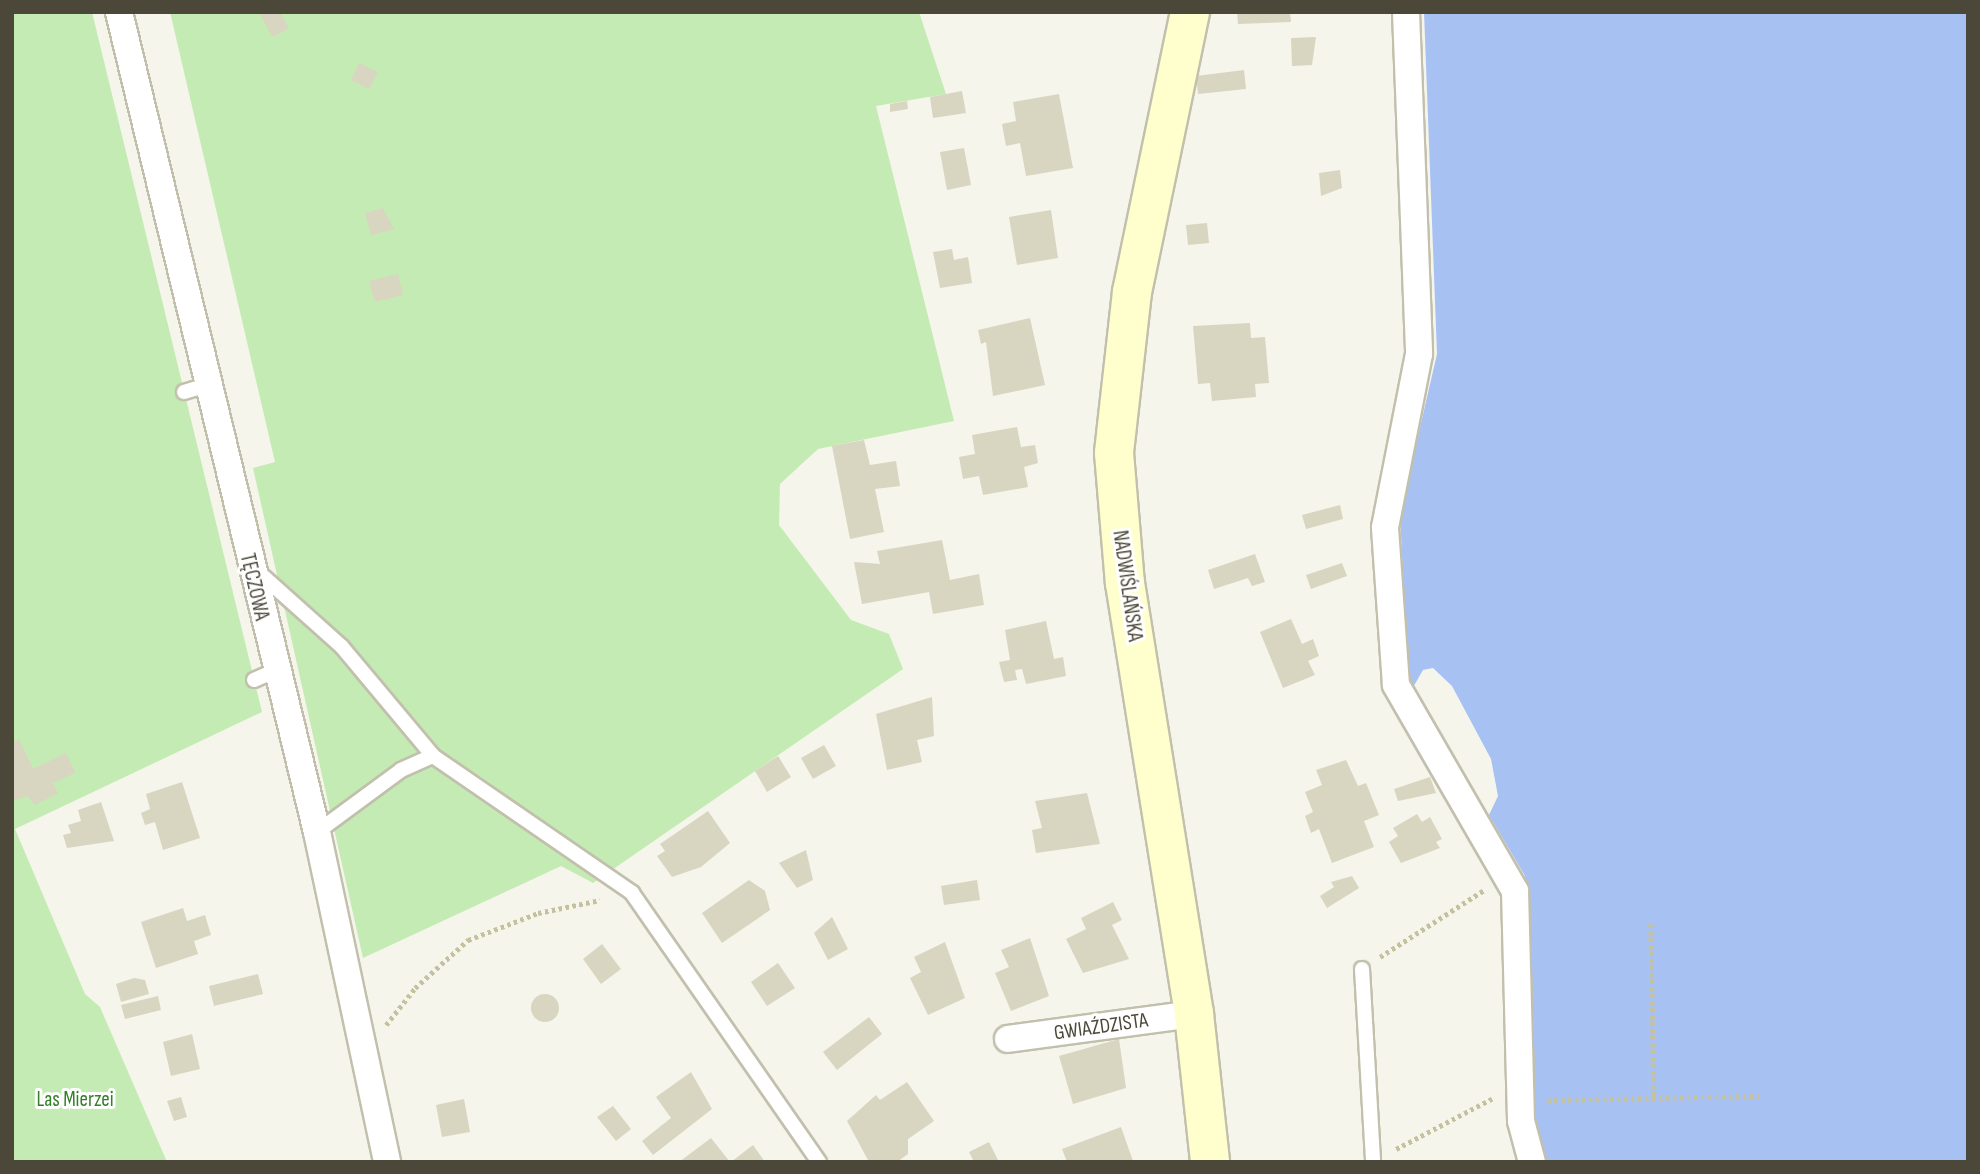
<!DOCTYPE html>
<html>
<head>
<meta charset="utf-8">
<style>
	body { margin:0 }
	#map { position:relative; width:1980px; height:1174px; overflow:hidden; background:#f6f5eb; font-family:"Sofia Sans Condensed",sans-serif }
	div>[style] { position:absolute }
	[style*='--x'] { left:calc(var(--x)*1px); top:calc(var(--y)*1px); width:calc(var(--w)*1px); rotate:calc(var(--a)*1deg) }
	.green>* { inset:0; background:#c4ebb4 }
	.water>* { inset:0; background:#a7c1f3 }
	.building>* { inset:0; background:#d8d5c0 }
	.round { border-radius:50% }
	.path>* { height:4.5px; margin-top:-2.25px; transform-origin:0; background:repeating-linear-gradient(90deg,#c4c19e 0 3.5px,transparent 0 7px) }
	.roads { filter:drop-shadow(2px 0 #c2c0ad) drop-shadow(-2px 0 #c2c0ad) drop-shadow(0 2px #c2c0ad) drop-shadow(0 -2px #c2c0ad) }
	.lane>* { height:14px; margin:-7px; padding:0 7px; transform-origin:7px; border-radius:7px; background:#fff }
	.street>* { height:26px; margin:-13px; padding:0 13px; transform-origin:13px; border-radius:13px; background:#fff }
	.secondary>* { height:38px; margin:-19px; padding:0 19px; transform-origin:19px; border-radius:19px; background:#feffcc }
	span { translate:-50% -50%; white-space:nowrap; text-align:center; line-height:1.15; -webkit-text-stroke:6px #fff; paint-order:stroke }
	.street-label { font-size:21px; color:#4b4839 }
	.park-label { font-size:21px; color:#348029 }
	.frame { position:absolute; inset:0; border:14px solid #4b4839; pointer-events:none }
</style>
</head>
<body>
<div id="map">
	<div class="green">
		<div style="clip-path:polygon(12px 12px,92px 12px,262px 712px,15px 829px,85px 994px,100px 1007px,167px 1162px,12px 1162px)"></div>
		<div style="clip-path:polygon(170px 12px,919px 12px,946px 94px,876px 106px,954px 421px,818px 449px,780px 484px,779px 525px,851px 620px,889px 634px,903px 669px,593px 883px,561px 866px,363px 958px,253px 468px,275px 462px)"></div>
	</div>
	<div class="water">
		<div style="clip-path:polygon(1424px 12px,1968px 12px,1968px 1162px,1545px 1162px,1533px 1122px,1525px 876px,1489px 815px,1498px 796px,1491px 759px,1452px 686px,1433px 668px,1423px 670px,1412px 689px,1408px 682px,1400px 514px,1437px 354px)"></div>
	</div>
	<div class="building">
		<div style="clip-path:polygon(259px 12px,280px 12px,289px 28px,272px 37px)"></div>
		<div style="clip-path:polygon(1237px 12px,1290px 12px,1291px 22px,1238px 24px)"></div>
		<div style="clip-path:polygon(1316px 37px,1312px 65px,1292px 66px,1291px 38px)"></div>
		<div style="clip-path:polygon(359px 63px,378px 72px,369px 89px,351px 80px)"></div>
		<div style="clip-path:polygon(1244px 70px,1246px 89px,1198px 94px,1196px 76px)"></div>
		<div style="clip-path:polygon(962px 91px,966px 113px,933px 118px,930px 97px)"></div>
		<div style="clip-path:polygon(1059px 94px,1073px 168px,1026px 176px,1020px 143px,1006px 146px,1002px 124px,1016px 121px,1013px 102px)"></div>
		<div style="clip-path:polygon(907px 101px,908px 109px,890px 112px,890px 104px)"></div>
		<div style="clip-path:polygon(964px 148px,971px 185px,947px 190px,940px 152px)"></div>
		<div style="clip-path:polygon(1340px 170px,1342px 188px,1321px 196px,1319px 173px)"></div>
		<div style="clip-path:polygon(383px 208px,394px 229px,371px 235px,365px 213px)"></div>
		<div style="clip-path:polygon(1051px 210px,1058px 258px,1017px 265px,1009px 217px)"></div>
		<div style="clip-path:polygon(1207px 223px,1209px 243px,1188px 245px,1186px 225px)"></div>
		<div style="clip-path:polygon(952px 249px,954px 260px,968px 257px,972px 283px,940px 288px,933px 252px)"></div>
		<div style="clip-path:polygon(398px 274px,403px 295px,375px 302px,369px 281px)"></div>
		<div style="clip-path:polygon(1030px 318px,1045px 385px,993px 396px,986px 342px,981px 344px,978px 330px)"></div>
		<div style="clip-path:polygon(1250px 323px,1251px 338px,1265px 337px,1269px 383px,1255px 384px,1256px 397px,1212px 401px,1210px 383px,1198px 384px,1193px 326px)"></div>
		<div style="clip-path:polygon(1017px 427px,1021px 447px,1035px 445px,1038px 463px,1024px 467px,1028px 487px,983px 495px,979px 476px,963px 479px,959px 457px,975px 454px,972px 435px)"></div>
		<div style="clip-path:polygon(864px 440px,870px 465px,896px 461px,900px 486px,875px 489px,884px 532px,850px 539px,832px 446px)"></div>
		<div style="clip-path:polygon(1340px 505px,1343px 519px,1306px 529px,1302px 515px)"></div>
		<div style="clip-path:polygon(942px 540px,950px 580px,979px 574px,984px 605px,933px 614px,929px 592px,862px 604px,854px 562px,880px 564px,877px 551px)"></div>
		<div style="clip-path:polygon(1255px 554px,1265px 582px,1252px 586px,1248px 578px,1214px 589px,1208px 570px)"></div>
		<div style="clip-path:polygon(1342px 563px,1347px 576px,1311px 589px,1306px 575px)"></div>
		<div style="clip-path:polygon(1291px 619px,1302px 644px,1313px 639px,1319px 656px,1308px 661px,1315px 675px,1283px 688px,1260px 632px)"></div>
		<div style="clip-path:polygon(1046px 621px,1054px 659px,1063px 657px,1066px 676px,1026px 684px,1022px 669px,1015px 670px,1017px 680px,1004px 682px,999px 662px,1010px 660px,1005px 630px)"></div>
		<div style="clip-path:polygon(932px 697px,934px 736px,917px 740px,922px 762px,887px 770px,876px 714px)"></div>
		<div style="clip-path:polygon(19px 739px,33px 769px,66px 753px,75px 773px,53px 783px,58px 793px,35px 805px,27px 796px,12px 801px,12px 743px)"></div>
		<div style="clip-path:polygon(824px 745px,836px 766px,813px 779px,801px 758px)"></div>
		<div style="clip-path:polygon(778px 756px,791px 777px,767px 792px,755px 771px)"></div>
		<div style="clip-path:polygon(1346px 760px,1358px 786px,1366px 783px,1379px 815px,1364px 821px,1374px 847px,1332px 863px,1319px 829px,1311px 833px,1305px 816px,1313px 812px,1305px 792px,1322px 785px,1316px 770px)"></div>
		<div style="clip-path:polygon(1430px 777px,1436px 793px,1398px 801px,1394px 789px)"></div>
		<div style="clip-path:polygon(182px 782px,200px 838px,163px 850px,155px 822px,145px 825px,141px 813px,150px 809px,146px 794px)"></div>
		<div style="clip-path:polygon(1087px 793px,1100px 844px,1036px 853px,1032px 830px,1042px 828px,1035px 801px)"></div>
		<div style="clip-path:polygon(101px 802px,114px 841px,67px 848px,63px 835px,71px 833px,68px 825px,81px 821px,78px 810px)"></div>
		<div style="clip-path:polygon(708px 811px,730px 843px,701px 867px,672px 877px,657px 856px,665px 851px,660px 844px)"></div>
		<div style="clip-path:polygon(1417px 814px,1422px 822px,1430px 817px,1442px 839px,1436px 842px,1440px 848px,1401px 863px,1389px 842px,1398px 836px,1393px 828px)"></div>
		<div style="clip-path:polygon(806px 850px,813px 880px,797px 888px,779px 863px)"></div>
		<div style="clip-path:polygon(1352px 876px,1359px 888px,1327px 908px,1320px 896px,1334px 887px,1331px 882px)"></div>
		<div style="clip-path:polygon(749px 880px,765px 891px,770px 910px,722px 943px,702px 913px)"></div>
		<div style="clip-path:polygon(977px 880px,980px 900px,944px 905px,941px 886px)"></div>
		<div style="clip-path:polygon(1113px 902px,1122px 920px,1112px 925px,1129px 959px,1083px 973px,1066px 939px,1086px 929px,1081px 918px)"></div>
		<div style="clip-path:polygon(183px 908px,187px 921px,205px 915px,211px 935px,194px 941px,198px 954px,156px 968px,141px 922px)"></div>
		<div style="clip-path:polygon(832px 917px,848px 949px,828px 960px,814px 933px)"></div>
		<div style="clip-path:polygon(1030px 938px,1049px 996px,1011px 1011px,995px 973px,1009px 967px,1001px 950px)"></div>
		<div style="clip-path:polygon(945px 942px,965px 998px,928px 1015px,910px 978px,921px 972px,914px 957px)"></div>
		<div style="clip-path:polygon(602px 944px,621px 969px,601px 984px,583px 959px)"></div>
		<div style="clip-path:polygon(778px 963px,795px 988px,767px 1006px,751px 982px)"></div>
		<div style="clip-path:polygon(258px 974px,263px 994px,214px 1006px,209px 986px)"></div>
		<div style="clip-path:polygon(134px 978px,145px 980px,149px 994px,121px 1002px,116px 984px)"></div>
		<div class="round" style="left:531px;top:994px;width:28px;height:28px"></div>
		<div style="clip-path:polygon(158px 996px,161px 1010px,125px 1019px,121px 1005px)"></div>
		<div style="clip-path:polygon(869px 1017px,882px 1034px,837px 1070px,823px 1052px)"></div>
		<div style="clip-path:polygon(192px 1034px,200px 1069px,171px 1076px,163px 1042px)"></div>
		<div style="clip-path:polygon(1119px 1039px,1126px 1088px,1073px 1104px,1059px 1056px)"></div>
		<div style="clip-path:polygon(691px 1072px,712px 1109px,653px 1155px,642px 1141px,671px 1118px,656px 1097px)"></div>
		<div style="clip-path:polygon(907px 1082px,934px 1121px,908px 1139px,908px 1154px,897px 1162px,869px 1162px,847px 1121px,876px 1095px,880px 1100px)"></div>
		<div style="clip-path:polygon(181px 1097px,187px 1117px,174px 1121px,167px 1101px)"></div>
		<div style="clip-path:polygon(464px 1099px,470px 1132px,442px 1137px,436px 1105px)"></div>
		<div style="clip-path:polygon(613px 1106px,631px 1129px,616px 1141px,597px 1117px)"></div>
		<div style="clip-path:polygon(1121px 1127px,1133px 1161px,1142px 1162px,1067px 1162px,1062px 1149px)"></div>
		<div style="clip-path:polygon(711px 1138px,730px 1162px,679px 1162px)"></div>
		<div style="clip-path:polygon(989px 1142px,999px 1162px,974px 1162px,969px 1152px)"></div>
		<div style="clip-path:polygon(753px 1145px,765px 1162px,731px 1162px)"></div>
	</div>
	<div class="path">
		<div style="--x:1651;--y:924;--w:174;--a:89"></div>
		<div style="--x:1380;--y:957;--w:124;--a:-32.8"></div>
		<div style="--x:386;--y:1025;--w:47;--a:-51.9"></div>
		<div style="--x:415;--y:988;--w:72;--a:-42.2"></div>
		<div style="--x:468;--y:940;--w:75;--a:-21.1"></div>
		<div style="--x:538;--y:913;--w:63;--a:-11.8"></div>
		<div style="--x:1547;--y:1100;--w:213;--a:-1.1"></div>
		<div style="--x:1396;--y:1149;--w:110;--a:-27.7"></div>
	</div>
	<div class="roads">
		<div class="lane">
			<div style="--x:184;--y:392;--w:24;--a:-17"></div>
			<div style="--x:256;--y:570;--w:115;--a:41.8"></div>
			<div style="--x:342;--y:647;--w:142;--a:50.1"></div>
			<div style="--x:433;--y:756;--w:242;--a:34.5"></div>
			<div style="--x:632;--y:893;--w:328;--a:55.2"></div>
			<div style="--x:254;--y:680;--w:22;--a:-24"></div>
			<div style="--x:317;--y:832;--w:104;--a:-36.4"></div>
			<div style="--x:401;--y:770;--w:35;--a:-24"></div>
			<div style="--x:1362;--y:969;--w:193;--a:86.7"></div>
		</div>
		<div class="street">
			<div style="--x:119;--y:12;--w:844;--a:76.43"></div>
			<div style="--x:317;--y:832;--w:337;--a:78"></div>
			<div style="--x:1406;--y:12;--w:342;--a:87.8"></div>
			<div style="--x:1419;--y:354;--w:177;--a:101.1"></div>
			<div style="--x:1385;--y:528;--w:157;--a:86"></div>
			<div style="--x:1396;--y:685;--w:238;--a:60"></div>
			<div style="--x:1515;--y:891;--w:230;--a:88.5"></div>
			<div style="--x:1521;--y:1121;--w:42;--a:75"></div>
			<div style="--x:1008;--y:1039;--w:188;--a:-7.7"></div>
		</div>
		<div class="secondary">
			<div style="--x:1190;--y:12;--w:286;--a:101.7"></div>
			<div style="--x:1132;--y:292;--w:162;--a:96.4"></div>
			<div style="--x:1114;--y:453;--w:130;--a:85.2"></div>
			<div style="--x:1125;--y:583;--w:436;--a:80.9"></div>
			<div style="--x:1194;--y:1014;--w:149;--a:83.8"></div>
		</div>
	</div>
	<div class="street-label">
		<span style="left:1127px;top:586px;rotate:82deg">NADWIŚLAŃSKA</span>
		<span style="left:254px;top:587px;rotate:77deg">TĘCZOWA</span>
		<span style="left:1101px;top:1027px;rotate:-8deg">GWIAŹDZISTA</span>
	</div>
	<div class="park-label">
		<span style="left:75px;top:1100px">Las Mierzei</span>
	</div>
	<div class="frame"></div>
</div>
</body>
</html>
